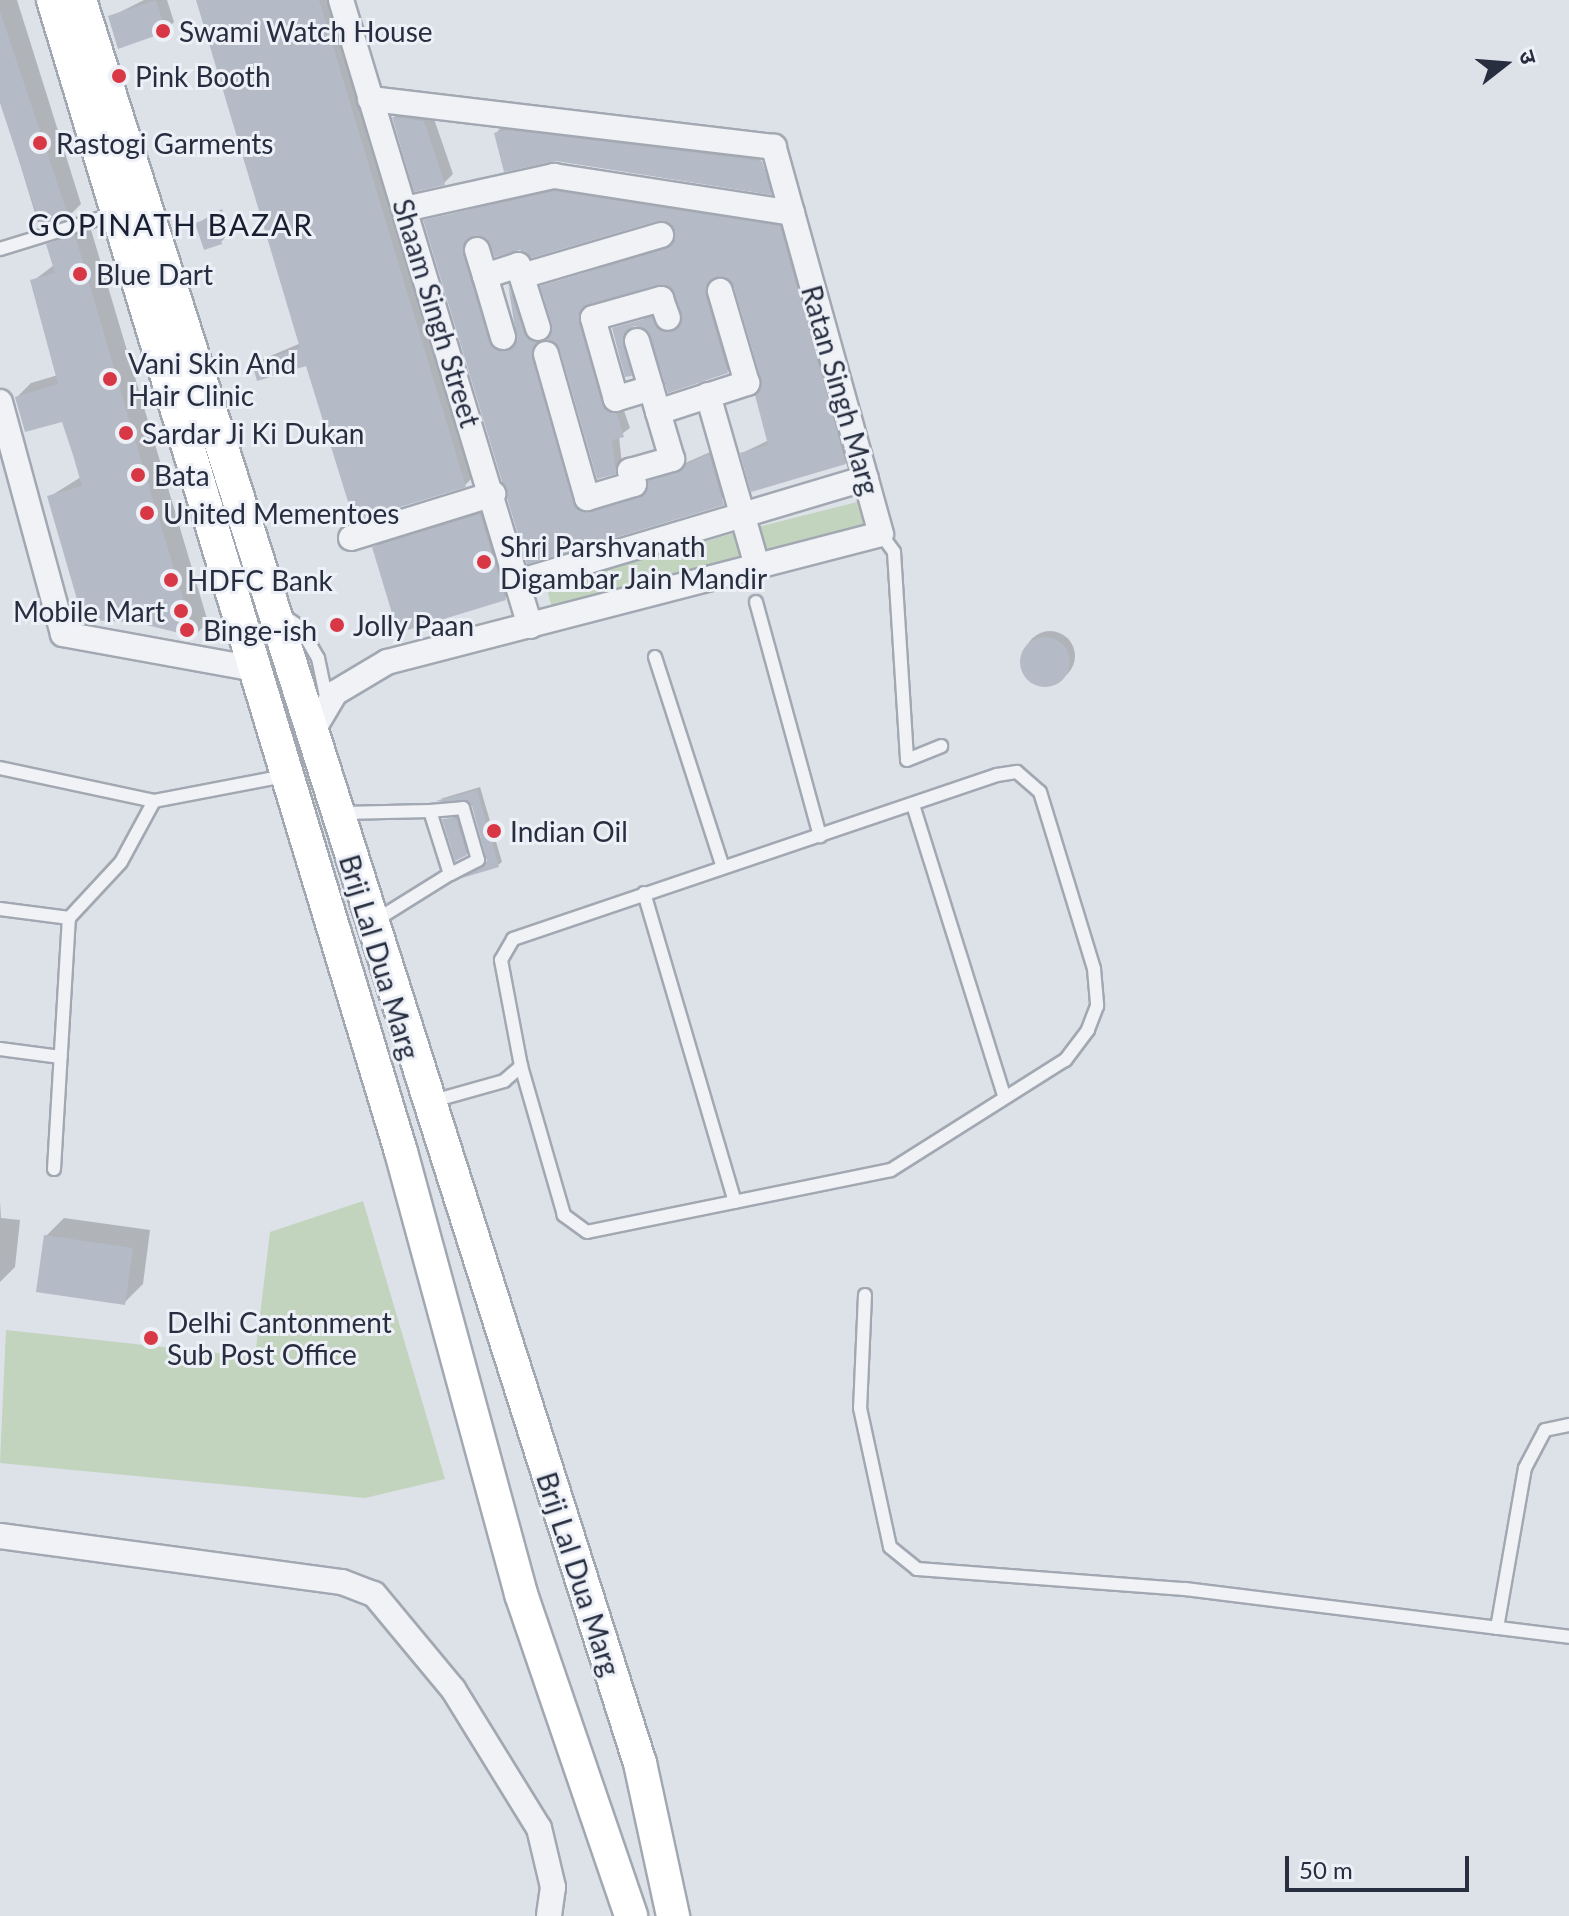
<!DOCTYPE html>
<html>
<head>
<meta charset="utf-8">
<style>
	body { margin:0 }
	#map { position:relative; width:1569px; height:1916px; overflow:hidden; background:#dde1e8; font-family:Lato,"Noto Sans Devanagari",sans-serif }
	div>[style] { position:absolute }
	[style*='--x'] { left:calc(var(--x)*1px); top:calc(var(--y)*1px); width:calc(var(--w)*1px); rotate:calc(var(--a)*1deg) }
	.green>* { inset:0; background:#c2d3be }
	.shadow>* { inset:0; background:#0003 }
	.round { border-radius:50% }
	.building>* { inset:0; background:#b4bac6 }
	.roads { filter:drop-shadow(2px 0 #a2a8b2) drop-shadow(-2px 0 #a2a8b2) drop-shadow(0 2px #a2a8b2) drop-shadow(0 -2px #a2a8b2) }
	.lane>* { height:12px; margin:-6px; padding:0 6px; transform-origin:6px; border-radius:6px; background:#f0f2f6 }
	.street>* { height:24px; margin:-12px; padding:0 12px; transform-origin:12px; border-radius:12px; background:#f0f2f6 }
	.secondary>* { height:32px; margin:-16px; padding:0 16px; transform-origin:16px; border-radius:16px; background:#fff }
	.dots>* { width:22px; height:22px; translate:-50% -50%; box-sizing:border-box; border:4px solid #edf0f6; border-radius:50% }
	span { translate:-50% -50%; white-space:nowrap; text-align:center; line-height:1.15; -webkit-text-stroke:6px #edf0f6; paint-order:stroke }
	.poi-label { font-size:28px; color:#262e40 }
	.left { translate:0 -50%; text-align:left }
	.right { translate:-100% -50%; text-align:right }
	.street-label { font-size:28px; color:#262e40 }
	.neighbourhood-label { font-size:30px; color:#181f31; letter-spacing:2px }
	.north { position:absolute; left:1465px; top:24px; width:80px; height:80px; -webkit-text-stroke:6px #edf0f6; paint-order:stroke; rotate:73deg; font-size:22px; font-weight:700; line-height:32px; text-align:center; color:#262e40 }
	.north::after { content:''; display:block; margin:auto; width:28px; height:36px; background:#262e40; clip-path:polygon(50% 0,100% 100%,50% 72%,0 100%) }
	.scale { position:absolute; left:1285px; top:1856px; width:184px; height:36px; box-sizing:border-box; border:4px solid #262e40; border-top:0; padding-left:10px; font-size:24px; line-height:28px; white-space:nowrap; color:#262e40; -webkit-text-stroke:6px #edf0f6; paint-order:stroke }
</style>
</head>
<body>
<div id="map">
	<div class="green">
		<div style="clip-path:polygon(861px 501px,868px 529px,765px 556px,758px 527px)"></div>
		<div style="clip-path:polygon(735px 533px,742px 558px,553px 611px,546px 586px)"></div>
		<div style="clip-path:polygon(363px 1201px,445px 1479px,365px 1498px,0 1463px,6px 1330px,255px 1357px,270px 1232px)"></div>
	</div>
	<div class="shadow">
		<div style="clip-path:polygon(0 0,17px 0,81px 204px,68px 217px,38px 223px,0 98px)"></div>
		<div style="clip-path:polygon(144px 0,167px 0,174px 22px,165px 31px,110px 17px)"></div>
		<div style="clip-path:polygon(198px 0,332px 0,474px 476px,465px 485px,308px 364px,254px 363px,301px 343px)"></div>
		<div style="clip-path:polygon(403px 109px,432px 113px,453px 174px,444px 183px,416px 189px,394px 117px)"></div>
		<div style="clip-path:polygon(502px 127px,758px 154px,772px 188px,763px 154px,768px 155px,777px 187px,771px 193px,496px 133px)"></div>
		<div style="clip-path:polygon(563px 185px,787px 220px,852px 455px,845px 463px,742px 453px,769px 440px,764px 380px,736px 286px,723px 274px,712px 286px,735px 364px,727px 371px,649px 329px,640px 322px,646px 317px,618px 324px,659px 311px,666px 323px,681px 325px,673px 287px,657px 282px,587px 304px,630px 428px,619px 436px,622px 465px,614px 472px,543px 287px,674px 243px,672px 222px,657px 219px,521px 248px,475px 234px,469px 246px,508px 346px,519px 339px,510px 285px,516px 279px,543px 335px,538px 350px,600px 506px,644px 493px,658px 475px,717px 449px,730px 496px,528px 561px,426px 221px)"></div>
		<div style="clip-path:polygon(222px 209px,229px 233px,221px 242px,198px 223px)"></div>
		<div style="clip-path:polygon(89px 223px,208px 622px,195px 635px,136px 620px,49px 497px,81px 477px,64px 419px,17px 397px,31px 383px,58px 375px,33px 281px,54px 265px,48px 245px)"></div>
		<div style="clip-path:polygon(629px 328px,638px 367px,631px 374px,614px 330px)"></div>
		<div style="clip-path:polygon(497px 498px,521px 581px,505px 598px,374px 548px,390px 531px)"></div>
		<div class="round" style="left:1025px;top:631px;width:50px;height:50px"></div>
		<div style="clip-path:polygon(480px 787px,502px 862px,498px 865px,489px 860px,473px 804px,440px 799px)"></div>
		<div style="clip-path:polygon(460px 815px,470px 850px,466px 854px,444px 820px)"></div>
		<div style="clip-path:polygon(0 1201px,1px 1218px,20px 1220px,15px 1267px,0 1282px)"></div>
		<div style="clip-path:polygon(64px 1218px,150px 1230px,143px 1284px,125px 1302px,46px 1236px)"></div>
	</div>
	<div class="building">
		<div style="clip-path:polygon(156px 0,166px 32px,118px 49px,108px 16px)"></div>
		<div style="clip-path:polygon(196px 0,319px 0,466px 487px,354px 521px,306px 366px,257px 381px,252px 363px,300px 348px)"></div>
		<div style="clip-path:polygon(0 11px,69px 218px,41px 227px,0 103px)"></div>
		<div style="clip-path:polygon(392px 117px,424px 121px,445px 185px,414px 192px)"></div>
		<div style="clip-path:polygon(507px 130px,762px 161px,772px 195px,556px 161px,504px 172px,494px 133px)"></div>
		<div style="clip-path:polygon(554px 191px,780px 226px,846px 464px,751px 492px,740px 453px,768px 445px,755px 395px,761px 379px,734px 287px,717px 276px,705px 294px,728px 373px,668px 393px,648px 331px,634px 326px,623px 337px,632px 376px,625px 377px,612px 328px,652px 317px,659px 330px,674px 332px,683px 320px,671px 288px,657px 285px,582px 308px,579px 322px,602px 403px,617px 414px,624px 437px,612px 440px,616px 474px,597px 479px,560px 350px,547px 339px,552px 324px,540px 286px,665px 249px,675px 230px,657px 221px,531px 258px,520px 250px,495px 257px,487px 239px,472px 236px,463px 254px,489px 342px,500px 352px,517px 341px,508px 284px,524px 333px,537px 343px,532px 358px,576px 508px,591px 512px,638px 498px,648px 481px,709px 454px,724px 505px,527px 564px,423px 220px)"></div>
		<div style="clip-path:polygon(213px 217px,222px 244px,204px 250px,195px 223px)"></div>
		<div style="clip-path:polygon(75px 235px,143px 467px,195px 637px,135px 622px,83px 620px,47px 496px,82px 486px,73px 455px,62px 422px,25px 432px,15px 397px,58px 384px,30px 280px,55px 273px,46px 244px)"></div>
		<div style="clip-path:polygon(480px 514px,506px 600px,398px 633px,372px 547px)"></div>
		<div class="round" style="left:1020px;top:637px;width:50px;height:50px"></div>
		<div style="clip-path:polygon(477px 790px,499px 867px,462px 878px,487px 861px,472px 806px,436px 801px)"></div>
		<div style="clip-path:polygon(456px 818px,467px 855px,455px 861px,442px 819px)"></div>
		<div style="clip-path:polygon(44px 1235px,133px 1248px,125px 1305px,36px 1292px)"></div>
	</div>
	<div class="roads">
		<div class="lane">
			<div style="--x:0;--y:249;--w:122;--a:-17.1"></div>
			<div style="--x:881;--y:534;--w:22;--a:54"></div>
			<div style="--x:894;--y:552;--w:208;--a:86.4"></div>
			<div style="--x:907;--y:760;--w:37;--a:-22"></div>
			<div style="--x:756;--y:602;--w:243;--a:74.7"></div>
			<div style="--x:281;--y:614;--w:23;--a:34"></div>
			<div style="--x:300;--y:627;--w:36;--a:60"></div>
			<div style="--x:318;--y:658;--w:44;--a:78.2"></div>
			<div style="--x:655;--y:657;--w:221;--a:72.1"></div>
			<div style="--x:0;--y:768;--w:157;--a:12.1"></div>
			<div style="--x:913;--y:805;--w:305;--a:72.6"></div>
			<div style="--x:430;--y:811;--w:33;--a:-5"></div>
			<div style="--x:463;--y:808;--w:54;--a:73.9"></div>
			<div style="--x:478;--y:860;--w:31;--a:153"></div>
			<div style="--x:342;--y:813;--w:88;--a:-1.3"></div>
			<div style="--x:430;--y:811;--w:66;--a:72.4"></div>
			<div style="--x:450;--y:874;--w:91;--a:148.1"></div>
			<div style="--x:644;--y:893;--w:322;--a:73.6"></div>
			<div style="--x:0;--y:909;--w:70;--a:7.4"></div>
			<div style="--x:0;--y:1049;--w:61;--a:7.6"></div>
			<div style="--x:433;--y:1101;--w:74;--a:-15.7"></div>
			<div style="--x:504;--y:1081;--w:23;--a:-41"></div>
			<div style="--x:521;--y:1066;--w:108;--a:-100.7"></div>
			<div style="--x:501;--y:960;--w:24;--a:-60"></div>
			<div style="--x:513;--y:939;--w:511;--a:-18.72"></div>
			<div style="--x:997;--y:775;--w:20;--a:-9"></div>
			<div style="--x:1017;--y:772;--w:30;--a:41"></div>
			<div style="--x:1040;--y:792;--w:185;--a:73"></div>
			<div style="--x:1094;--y:969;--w:37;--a:85"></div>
			<div style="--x:1097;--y:1006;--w:26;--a:111"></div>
			<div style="--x:1088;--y:1030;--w:38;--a:127"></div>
			<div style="--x:1065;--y:1060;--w:206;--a:147.7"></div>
			<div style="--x:891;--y:1170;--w:310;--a:168.5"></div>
			<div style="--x:587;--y:1232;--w:29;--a:-144"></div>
			<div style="--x:564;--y:1215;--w:155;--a:-106.1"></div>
			<div style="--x:54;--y:1169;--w:251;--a:-86.6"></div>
			<div style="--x:69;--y:918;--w:76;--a:-47.1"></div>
			<div style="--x:121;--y:862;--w:69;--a:-61.6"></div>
			<div style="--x:154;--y:801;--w:133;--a:-10.8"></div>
			<div style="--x:865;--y:1295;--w:113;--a:92.5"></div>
			<div style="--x:860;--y:1408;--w:142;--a:77.8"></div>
			<div style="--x:890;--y:1547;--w:35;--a:39"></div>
			<div style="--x:917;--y:1569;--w:269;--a:4.3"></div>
			<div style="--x:1185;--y:1589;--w:387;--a:7.1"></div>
			<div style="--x:1497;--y:1628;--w:162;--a:-80.1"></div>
			<div style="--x:1525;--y:1468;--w:43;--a:-62.2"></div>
			<div style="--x:1545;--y:1430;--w:25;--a:-12"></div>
		</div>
		<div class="street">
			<div style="--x:341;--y:0;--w:654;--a:73.2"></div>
			<div style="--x:405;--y:209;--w:153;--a:-12.5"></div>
			<div style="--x:554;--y:176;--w:241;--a:8.8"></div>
			<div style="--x:477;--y:250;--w:27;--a:73"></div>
			<div style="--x:522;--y:276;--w:145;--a:-16.4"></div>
			<div style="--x:503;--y:337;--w:64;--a:-106.4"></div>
			<div style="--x:485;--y:276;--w:35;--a:-18"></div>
			<div style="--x:518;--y:265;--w:66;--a:72.4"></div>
			<div style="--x:637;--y:341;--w:74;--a:73.5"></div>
			<div style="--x:658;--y:412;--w:94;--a:-18"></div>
			<div style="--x:747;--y:383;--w:96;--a:-106.4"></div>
			<div style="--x:546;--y:354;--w:150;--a:74.1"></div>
			<div style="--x:587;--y:498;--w:49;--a:-16.6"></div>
			<div style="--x:634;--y:484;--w:14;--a:-107"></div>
			<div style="--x:630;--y:471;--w:44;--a:-15.9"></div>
			<div style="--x:672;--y:459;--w:49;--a:-106.6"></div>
			<div style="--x:651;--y:388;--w:37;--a:163"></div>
			<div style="--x:616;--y:399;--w:84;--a:-105.9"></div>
			<div style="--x:593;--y:318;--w:71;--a:-15.6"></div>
			<div style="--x:661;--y:299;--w:20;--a:70"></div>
			<div style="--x:708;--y:395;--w:178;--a:74"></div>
			<div style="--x:0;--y:402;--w:240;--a:74.8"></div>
			<div style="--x:63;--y:634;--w:196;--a:10.3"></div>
			<div style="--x:351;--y:538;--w:149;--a:-17.2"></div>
			<div style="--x:518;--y:582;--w:363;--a:-16.6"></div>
			<div style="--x:310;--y:735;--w:49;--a:-59.2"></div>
			<div style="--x:335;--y:693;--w:61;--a:-30.8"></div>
			<div style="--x:387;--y:662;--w:510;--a:-14.53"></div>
			<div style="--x:881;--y:534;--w:402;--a:-105.5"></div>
			<div style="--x:774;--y:147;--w:407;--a:-173.2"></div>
			<div style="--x:0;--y:1536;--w:345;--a:7.7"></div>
			<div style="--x:342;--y:1582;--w:34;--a:21"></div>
			<div style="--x:374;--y:1594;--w:124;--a:50.3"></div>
			<div style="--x:453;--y:1689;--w:163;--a:58.3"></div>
			<div style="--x:539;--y:1828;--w:61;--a:76.7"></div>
			<div style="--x:553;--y:1887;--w:29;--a:98"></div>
		</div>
		<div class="secondary">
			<div style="--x:53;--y:0;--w:1203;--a:73.19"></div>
			<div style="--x:401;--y:1152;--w:458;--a:74.8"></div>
			<div style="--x:521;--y:1594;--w:340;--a:71.1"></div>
			<div style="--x:80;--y:0;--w:1850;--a:72.38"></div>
			<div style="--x:640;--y:1763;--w:157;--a:77.8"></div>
		</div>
	</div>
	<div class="dots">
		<div style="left:163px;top:31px;background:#d83846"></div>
		<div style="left:119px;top:76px;background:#d83846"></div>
		<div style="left:40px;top:143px;background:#d83846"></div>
		<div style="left:80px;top:274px;background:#d83846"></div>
		<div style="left:110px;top:379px;background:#d83846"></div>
		<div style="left:126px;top:433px;background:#d83846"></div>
		<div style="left:138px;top:475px;background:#d83846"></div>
		<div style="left:147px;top:513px;background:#d83846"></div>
		<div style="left:484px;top:562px;background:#d83846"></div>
		<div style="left:171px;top:580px;background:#d83846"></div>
		<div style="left:181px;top:611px;background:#d83846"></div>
		<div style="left:337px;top:625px;background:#d83846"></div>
		<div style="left:187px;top:630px;background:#d83846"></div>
		<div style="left:494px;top:831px;background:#d83846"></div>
		<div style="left:151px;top:1338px;background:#d83846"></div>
	</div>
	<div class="poi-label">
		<span class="left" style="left:179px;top:31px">Swami Watch House</span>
		<span class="left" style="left:135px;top:76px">Pink Booth</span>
		<span class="left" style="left:56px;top:143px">Rastogi Garments</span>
		<span class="left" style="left:96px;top:274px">Blue Dart</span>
		<span class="left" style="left:128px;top:379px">Vani Skin And<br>Hair Clinic</span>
		<span class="left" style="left:142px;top:433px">Sardar Ji Ki Dukan</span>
		<span class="left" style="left:154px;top:475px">Bata</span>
		<span class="left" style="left:163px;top:513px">United Mementoes</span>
		<span class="left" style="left:500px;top:562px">Shri Parshvanath<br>Digambar Jain Mandir</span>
		<span class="left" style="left:187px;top:580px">HDFC Bank</span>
		<span class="right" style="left:165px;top:611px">Mobile Mart</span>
		<span class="left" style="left:353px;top:625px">Jolly Paan</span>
		<span class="left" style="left:203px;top:630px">Binge-ish</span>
		<span class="left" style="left:510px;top:831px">Indian Oil</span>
		<span class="left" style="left:167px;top:1338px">Delhi Cantonment<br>Sub Post Office</span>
	</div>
	<div class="street-label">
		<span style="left:437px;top:313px;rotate:73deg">Shaam Singh Street</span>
		<span style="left:841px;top:390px;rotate:74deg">Ratan Singh Marg</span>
		<span style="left:380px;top:957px;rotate:73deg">Brij Lal Dua Marg</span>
		<span style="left:579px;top:1574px;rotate:72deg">Brij Lal Dua Marg</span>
	</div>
	<div class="neighbourhood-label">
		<span style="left:171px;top:224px">GOPINATH BAZAR</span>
	</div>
	<div class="north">उ</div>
	<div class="scale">50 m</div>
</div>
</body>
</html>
